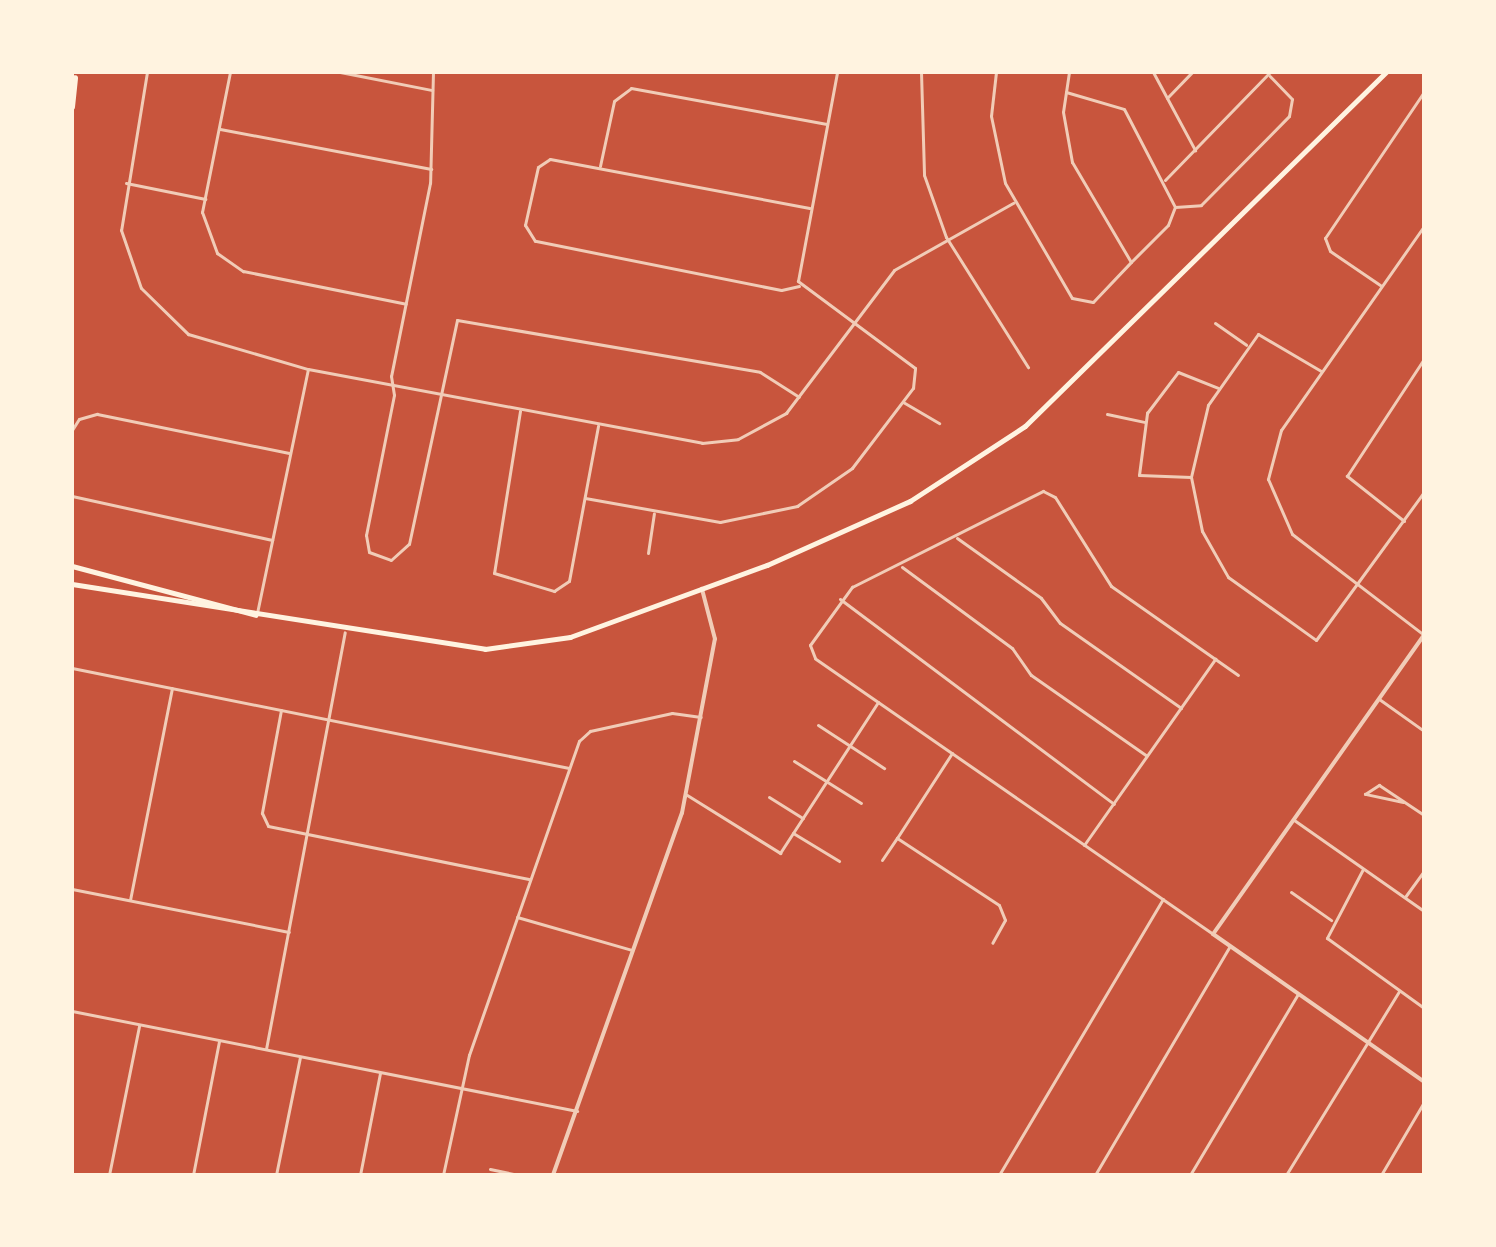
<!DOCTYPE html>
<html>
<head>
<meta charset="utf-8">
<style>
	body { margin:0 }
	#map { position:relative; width:1496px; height:1247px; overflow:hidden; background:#c8553d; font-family:"Golos Text",sans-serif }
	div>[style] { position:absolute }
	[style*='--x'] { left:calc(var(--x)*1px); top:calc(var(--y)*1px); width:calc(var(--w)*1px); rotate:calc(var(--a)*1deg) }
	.minor>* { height:3px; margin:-1.5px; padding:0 1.5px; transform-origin:1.5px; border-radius:1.5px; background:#f1ccb7 }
	.tertiary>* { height:4px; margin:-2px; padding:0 2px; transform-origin:2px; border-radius:2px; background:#f1ccb7 }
	.primary>* { height:5px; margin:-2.5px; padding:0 2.5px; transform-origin:2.5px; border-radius:2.5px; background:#fff3e0 }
	.trunk>* { height:6px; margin:-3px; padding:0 3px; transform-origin:3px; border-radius:3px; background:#fff3e0 }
	span { translate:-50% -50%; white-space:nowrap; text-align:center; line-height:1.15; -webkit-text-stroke:7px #fff3e0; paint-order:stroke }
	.frame { position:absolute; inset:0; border:74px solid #fff3e0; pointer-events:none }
</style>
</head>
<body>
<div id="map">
	<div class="minor">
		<div style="--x:147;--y:72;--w:160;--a:99.3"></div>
		<div style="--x:121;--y:230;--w:61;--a:71"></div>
		<div style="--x:141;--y:288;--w:66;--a:44.4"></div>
		<div style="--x:188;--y:334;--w:125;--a:16.3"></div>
		<div style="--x:308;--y:369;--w:401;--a:10.6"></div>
		<div style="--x:702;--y:443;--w:36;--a:-6"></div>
		<div style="--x:738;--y:439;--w:55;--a:-28.4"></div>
		<div style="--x:786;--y:413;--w:179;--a:-52.9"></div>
		<div style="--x:894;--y:270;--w:137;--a:-29.4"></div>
		<div style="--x:230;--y:72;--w:143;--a:101.3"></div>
		<div style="--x:202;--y:212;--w:44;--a:69.9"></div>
		<div style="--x:217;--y:253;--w:32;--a:35"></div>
		<div style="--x:243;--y:271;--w:166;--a:11.4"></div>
		<div style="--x:340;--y:72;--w:94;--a:11.1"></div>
		<div style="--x:433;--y:72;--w:111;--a:91.5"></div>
		<div style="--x:430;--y:183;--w:197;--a:101.4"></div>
		<div style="--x:391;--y:376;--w:19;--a:81"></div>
		<div style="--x:394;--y:395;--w:143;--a:101.3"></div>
		<div style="--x:366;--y:535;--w:17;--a:80"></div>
		<div style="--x:369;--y:552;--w:23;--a:20"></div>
		<div style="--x:391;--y:560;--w:24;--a:-42"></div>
		<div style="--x:409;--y:544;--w:229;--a:-77.9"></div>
		<div style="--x:457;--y:320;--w:307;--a:9.7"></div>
		<div style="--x:760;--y:372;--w:46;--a:32.7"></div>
		<div style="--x:921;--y:72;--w:103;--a:88.3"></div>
		<div style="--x:924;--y:175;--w:66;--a:70.5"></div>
		<div style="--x:946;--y:237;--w:154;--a:57.8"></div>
		<div style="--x:996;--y:72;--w:44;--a:96.5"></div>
		<div style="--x:991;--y:116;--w:68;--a:78.2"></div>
		<div style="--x:1005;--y:183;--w:133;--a:59.8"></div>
		<div style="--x:1072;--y:298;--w:21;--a:11"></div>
		<div style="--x:1093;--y:302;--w:55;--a:-46.5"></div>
		<div style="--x:1069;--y:72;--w:40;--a:98.5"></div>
		<div style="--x:1063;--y:112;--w:51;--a:79.8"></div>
		<div style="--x:1072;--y:162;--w:116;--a:59.5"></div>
		<div style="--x:1131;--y:262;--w:52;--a:-45"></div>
		<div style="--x:1168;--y:225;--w:19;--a:-69"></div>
		<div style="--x:1153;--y:72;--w:89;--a:61.7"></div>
		<div style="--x:1066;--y:92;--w:60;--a:16.3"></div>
		<div style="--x:1124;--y:109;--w:110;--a:62.5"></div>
		<div style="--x:1167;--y:98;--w:36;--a:-46"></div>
		<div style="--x:220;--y:129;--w:215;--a:10.7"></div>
		<div style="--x:600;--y:166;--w:66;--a:-77.8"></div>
		<div style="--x:614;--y:101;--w:21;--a:-37"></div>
		<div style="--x:631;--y:88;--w:199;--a:10.4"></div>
		<div style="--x:1165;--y:180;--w:151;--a:-45.8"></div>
		<div style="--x:126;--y:183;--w:81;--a:11.4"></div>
		<div style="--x:1175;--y:207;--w:26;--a:-4"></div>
		<div style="--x:1201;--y:205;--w:125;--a:-45.3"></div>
		<div style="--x:1289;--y:116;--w:17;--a:-80"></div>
		<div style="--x:1292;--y:99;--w:32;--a:-134"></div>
		<div style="--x:1424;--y:226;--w:249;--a:125"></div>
		<div style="--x:1281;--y:430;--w:51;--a:104.9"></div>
		<div style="--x:1268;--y:479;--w:60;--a:66.4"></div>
		<div style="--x:1292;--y:534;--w:166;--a:37.4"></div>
		<div style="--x:1380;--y:285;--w:60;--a:-145.8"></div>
		<div style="--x:1330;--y:251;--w:14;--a:-111"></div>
		<div style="--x:1325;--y:238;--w:176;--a:-55.9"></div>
		<div style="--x:799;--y:286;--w:18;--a:167"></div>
		<div style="--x:781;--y:290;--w:251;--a:-168.7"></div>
		<div style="--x:535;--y:241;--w:19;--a:-122"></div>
		<div style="--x:525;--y:225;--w:59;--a:-77.4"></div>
		<div style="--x:538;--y:167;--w:14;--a:-34"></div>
		<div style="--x:550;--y:159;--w:264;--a:10.7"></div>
		<div style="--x:1215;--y:323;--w:38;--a:35"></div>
		<div style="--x:1321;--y:371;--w:73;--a:-149.6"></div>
		<div style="--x:1258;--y:334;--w:87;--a:125.2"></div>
		<div style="--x:1208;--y:405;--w:74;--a:103.3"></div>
		<div style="--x:1191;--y:477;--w:55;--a:78.5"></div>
		<div style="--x:1202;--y:531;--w:53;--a:60.5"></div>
		<div style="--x:1228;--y:577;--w:108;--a:35.6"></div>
		<div style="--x:1316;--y:640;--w:183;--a:-53.9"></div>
		<div style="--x:903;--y:402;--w:42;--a:30.3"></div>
		<div style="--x:520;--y:411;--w:164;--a:99.1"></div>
		<div style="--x:494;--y:573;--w:63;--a:16.7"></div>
		<div style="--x:554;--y:591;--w:18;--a:-34"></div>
		<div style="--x:569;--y:581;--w:158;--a:-79.4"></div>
		<div style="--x:1107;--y:414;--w:39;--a:12"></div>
		<div style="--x:72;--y:430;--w:13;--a:-58"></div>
		<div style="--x:79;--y:419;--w:19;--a:-16"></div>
		<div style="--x:97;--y:414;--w:196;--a:11.5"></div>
		<div style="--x:1191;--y:477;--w:52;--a:-177.8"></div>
		<div style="--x:1139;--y:475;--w:63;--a:-82.6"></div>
		<div style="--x:1147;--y:413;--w:51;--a:-52.9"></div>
		<div style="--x:1178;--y:372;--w:43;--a:21.8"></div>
		<div style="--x:72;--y:496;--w:205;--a:12.4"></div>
		<div style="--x:585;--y:498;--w:137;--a:10.1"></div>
		<div style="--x:720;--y:522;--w:79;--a:-11.7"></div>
		<div style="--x:797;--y:506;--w:67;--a:-34.6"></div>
		<div style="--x:852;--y:468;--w:101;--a:-52.7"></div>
		<div style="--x:913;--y:388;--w:20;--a:-84"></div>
		<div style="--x:915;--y:368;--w:146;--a:-143.4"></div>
		<div style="--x:798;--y:281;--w:213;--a:-79.4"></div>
		<div style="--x:1404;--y:521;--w:73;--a:-141.7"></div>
		<div style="--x:1347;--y:476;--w:140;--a:-56.7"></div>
		<div style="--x:957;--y:538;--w:103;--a:35.5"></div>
		<div style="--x:1041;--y:598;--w:31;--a:53"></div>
		<div style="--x:1060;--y:623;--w:148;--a:35.1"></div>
		<div style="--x:648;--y:553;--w:40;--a:-81.5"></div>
		<div style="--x:902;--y:567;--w:137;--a:36.4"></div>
		<div style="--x:1012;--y:648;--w:33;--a:55"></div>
		<div style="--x:1031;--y:675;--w:141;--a:34.9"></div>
		<div style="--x:840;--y:599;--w:342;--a:36.8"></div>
		<div style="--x:257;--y:613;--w:249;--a:-78.2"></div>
		<div style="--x:72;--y:668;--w:507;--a:11.38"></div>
		<div style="--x:1379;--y:699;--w:55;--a:35.4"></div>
		<div style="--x:281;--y:710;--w:105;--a:100.5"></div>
		<div style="--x:262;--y:813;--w:14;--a:65"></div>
		<div style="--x:268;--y:826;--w:266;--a:11.5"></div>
		<div style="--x:818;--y:725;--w:79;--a:33.1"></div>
		<div style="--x:952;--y:753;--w:101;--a:122.9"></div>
		<div style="--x:897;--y:838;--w:122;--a:33.3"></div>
		<div style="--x:999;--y:905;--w:16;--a:68"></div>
		<div style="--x:1005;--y:920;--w:26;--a:119"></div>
		<div style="--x:794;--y:761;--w:79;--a:32.1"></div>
		<div style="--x:687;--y:795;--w:110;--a:31.9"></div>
		<div style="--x:780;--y:853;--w:180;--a:-57"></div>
		<div style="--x:769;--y:797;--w:40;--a:32"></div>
		<div style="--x:1403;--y:802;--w:39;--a:-168"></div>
		<div style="--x:1365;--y:794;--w:17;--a:-33"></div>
		<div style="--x:1379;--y:785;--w:54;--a:33.7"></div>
		<div style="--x:1294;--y:820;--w:159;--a:35"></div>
		<div style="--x:793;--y:833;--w:54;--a:31.3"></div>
		<div style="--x:1084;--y:845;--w:228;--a:-54.8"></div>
		<div style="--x:882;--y:860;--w:27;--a:-56"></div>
		<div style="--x:1363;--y:869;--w:78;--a:117.6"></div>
		<div style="--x:1327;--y:938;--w:120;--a:35.8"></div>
		<div style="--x:72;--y:889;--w:221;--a:11.2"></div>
		<div style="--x:1291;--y:892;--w:49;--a:35"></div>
		<div style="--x:1405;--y:897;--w:32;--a:-54"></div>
		<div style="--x:130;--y:900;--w:216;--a:-78.8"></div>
		<div style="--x:517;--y:917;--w:120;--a:16"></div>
		<div style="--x:1213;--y:934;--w:484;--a:-145.3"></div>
		<div style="--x:815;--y:658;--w:14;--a:-111"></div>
		<div style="--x:810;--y:645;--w:72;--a:-54.1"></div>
		<div style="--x:852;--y:587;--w:214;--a:-26.7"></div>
		<div style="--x:1043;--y:491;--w:13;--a:27"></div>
		<div style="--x:1055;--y:497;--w:105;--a:57.8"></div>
		<div style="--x:1111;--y:586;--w:155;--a:35"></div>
		<div style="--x:72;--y:1011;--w:515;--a:11.2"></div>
		<div style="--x:266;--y:1049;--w:424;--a:-79.3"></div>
		<div style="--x:490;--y:1169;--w:30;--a:12"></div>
		<div style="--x:109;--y:1175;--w:152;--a:-78.6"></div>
		<div style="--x:193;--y:1175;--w:136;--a:-79"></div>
		<div style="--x:276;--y:1175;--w:120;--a:-78.5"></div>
		<div style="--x:360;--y:1175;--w:104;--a:-78.9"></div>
		<div style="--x:443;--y:1175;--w:123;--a:-77.8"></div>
		<div style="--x:469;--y:1055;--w:333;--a:-70.7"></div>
		<div style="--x:579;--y:741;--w:15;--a:-42"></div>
		<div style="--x:590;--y:731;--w:84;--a:-12.4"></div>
		<div style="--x:672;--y:713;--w:29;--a:8"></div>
		<div style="--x:999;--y:1175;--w:321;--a:-59.3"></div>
		<div style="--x:1095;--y:1175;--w:266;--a:-59.5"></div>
		<div style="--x:1190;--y:1175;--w:211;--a:-59.2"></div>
		<div style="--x:1286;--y:1175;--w:216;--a:-58.4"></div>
		<div style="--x:1381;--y:1175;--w:85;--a:-59.5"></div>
	</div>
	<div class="tertiary">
		<div style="--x:1424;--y:635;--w:366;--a:125.2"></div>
		<div style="--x:1213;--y:934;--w:258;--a:35"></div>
		<div style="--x:553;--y:1175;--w:384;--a:-70.4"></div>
		<div style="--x:682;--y:813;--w:177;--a:-79.3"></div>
		<div style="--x:715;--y:639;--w:52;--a:-104.6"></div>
	</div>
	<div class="primary">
		<div style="--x:72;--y:566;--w:190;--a:14.9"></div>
		<div style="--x:72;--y:584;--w:418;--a:8.9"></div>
		<div style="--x:485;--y:649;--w:86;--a:-8"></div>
		<div style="--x:570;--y:637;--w:210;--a:-20.1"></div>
		<div style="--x:767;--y:565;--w:157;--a:-24.1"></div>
		<div style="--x:910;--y:501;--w:137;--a:-33.1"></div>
		<div style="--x:1025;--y:426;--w:506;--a:-44.44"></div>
	</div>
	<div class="trunk">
		<div style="--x:72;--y:107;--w:29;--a:-84"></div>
	</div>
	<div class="frame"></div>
</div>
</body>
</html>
